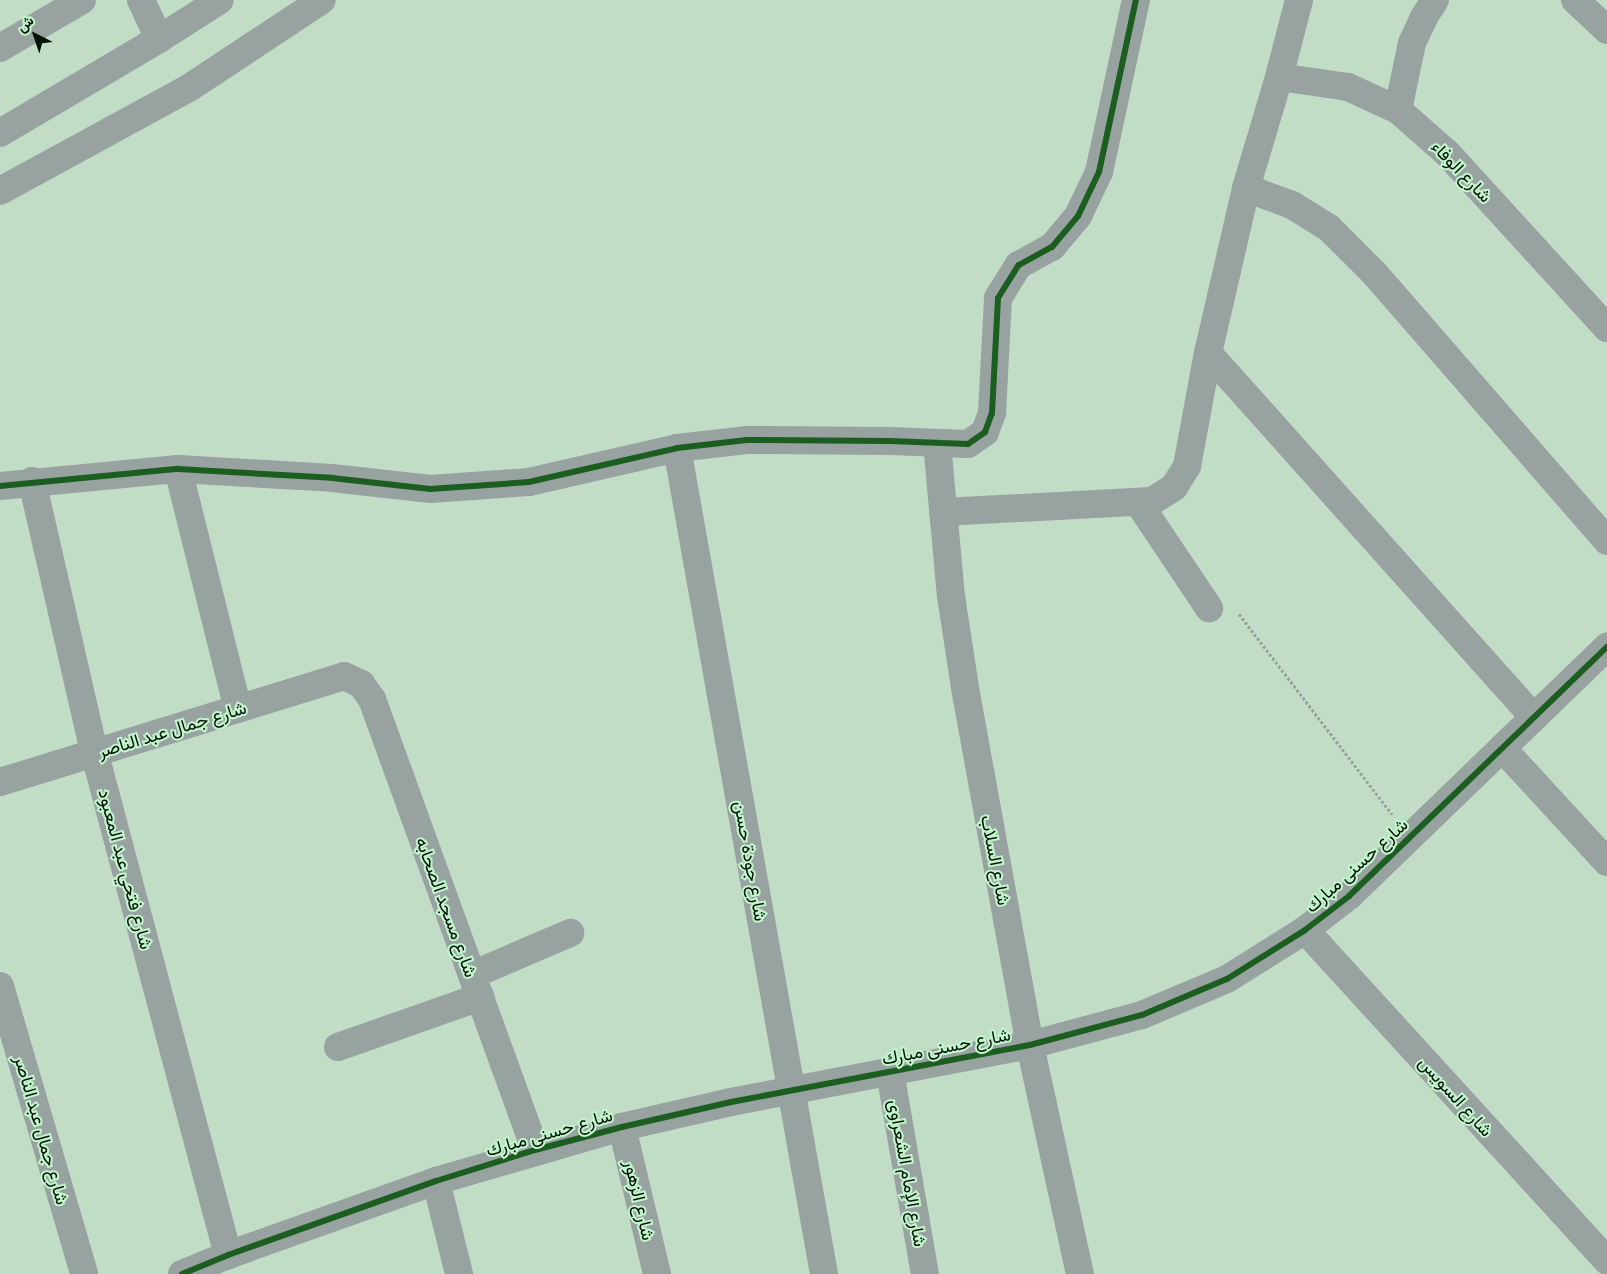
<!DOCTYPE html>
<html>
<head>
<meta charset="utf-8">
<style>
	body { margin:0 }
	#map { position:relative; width:1607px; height:1274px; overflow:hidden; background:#c1ddc6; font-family:"Exo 2",Vazirmatn,sans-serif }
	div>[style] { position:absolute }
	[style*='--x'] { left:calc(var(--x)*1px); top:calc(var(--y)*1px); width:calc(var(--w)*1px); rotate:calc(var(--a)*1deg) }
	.path>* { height:3px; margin-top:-1.5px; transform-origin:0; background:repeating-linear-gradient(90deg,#96a49c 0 2.5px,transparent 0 5px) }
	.minor>* { height:28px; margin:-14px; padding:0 14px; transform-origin:14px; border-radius:14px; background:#98a2a1 }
	.tertiary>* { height:28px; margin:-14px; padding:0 14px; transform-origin:14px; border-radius:14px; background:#98a2a1 }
	.cycleway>* { height:6px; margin:-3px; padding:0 3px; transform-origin:3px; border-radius:3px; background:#1b5e20 }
	span { translate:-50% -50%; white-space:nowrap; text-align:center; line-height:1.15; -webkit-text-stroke:4px #c3f5cc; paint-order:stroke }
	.street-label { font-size:18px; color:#031407 }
	.north { position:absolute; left:10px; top:10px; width:50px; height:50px; -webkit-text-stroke:4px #c3f5cc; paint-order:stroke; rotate:319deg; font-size:14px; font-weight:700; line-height:20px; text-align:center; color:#031407 }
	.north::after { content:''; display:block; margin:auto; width:18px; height:22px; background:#031407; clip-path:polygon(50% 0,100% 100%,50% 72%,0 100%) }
</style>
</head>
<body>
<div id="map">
	<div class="path">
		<div style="--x:1239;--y:614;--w:252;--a:52.6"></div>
	</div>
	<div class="minor">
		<div style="--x:141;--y:0;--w:43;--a:65.2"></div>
		<div style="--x:1575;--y:0;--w:44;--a:43.2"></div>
		<div style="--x:0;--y:48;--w:95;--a:-30.3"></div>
		<div style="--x:1279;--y:77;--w:70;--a:8.2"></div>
		<div style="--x:1348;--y:87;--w:55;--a:24.7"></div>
		<div style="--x:1398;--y:110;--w:67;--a:41.3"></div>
		<div style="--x:1448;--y:154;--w:236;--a:47.6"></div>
		<div style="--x:1398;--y:110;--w:68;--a:-78.2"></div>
		<div style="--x:1412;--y:43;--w:29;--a:-65"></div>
		<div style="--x:1424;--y:17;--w:20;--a:-57"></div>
		<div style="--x:1246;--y:188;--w:49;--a:20.3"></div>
		<div style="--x:1292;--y:205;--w:44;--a:31.9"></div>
		<div style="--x:1329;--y:228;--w:65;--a:45"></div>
		<div style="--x:1375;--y:274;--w:354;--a:49"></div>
		<div style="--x:1208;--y:353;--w:489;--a:48.2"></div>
		<div style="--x:937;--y:443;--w:154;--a:84.8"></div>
		<div style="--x:951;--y:596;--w:93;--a:81.3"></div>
		<div style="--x:965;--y:688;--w:363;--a:79.7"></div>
		<div style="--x:1030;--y:1045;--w:116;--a:-15"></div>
		<div style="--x:1142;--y:1015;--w:92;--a:-23"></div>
		<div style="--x:1227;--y:979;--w:92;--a:-32.1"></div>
		<div style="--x:1305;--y:930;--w:56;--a:-37.7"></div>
		<div style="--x:1349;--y:896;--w:359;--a:-44"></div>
		<div style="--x:677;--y:448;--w:839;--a:79.91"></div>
		<div style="--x:178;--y:469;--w:247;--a:76"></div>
		<div style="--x:32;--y:481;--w:273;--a:77.1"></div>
		<div style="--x:93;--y:747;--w:526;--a:75.12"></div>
		<div style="--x:0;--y:486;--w:179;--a:-5.5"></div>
		<div style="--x:178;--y:469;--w:154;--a:3.3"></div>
		<div style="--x:332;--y:478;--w:99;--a:6.4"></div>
		<div style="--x:430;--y:489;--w:99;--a:-4"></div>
		<div style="--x:529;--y:482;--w:152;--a:-12.9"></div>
		<div style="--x:677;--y:448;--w:70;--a:-6.5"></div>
		<div style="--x:747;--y:440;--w:143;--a:0.4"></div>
		<div style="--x:890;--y:441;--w:78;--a:2.2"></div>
		<div style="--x:968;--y:444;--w:21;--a:-35"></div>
		<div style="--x:985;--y:432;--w:20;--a:-70"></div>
		<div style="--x:992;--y:413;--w:115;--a:-87"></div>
		<div style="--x:998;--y:298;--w:39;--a:-58"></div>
		<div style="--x:1019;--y:265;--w:38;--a:-29"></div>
		<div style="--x:1052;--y:247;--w:40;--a:-50"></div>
		<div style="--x:1078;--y:216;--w:49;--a:-64.5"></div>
		<div style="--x:1099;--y:172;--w:176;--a:-77.9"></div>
		<div style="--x:1138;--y:502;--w:128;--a:56.2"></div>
		<div style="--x:943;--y:512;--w:209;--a:-3"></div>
		<div style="--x:1152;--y:501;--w:26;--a:-32"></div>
		<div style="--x:1174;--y:487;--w:25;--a:-58"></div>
		<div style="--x:1187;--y:466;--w:115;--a:-79.5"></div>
		<div style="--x:1208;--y:353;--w:169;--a:-77"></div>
		<div style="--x:1246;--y:188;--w:116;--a:-73.4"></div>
		<div style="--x:1279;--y:77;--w:80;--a:-75.4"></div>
		<div style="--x:1502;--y:748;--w:155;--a:47.4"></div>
		<div style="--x:0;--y:782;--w:360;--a:-17.1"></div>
		<div style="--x:344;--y:676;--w:19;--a:25"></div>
		<div style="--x:361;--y:684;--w:19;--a:54"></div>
		<div style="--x:372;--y:699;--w:480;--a:70.1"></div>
		<div style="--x:1305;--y:930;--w:448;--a:47.6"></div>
		<div style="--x:472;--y:975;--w:107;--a:-23.2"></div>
		<div style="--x:0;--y:986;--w:300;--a:73.7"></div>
		<div style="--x:338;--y:1047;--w:151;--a:-19.4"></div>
		<div style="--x:890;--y:1072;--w:205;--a:80.2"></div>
		<div style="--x:622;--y:1127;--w:151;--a:76.6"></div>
		<div style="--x:436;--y:1181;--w:96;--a:76.1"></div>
	</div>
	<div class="tertiary">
		<div style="--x:0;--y:133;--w:185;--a:-30.6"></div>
		<div style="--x:159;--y:39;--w:72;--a:-32.6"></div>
		<div style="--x:0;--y:191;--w:215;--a:-28.6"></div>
		<div style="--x:189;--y:88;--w:159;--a:-33.5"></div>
		<div style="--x:182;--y:1274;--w:50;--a:-22.4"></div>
		<div style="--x:228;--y:1255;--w:221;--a:-19.6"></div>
		<div style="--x:436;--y:1181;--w:194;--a:-16.2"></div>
		<div style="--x:622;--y:1127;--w:112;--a:-12.9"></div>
		<div style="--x:731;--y:1102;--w:304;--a:-10.8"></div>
		<div style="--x:1030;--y:1045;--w:234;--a:77.7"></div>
	</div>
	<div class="cycleway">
		<div style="--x:0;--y:486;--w:179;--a:-5.5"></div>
		<div style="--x:178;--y:469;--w:154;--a:3.3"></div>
		<div style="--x:332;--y:478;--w:99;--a:6.4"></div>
		<div style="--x:430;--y:489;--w:99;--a:-4"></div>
		<div style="--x:529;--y:482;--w:152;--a:-12.9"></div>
		<div style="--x:677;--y:448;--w:70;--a:-6.5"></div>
		<div style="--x:747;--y:440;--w:143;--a:0.4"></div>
		<div style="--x:890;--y:441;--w:78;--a:2.2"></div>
		<div style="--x:968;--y:444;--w:21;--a:-35"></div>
		<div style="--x:985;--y:432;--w:20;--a:-70"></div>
		<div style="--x:992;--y:413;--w:115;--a:-87"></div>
		<div style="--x:998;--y:298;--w:39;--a:-58"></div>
		<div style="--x:1019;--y:265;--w:38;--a:-29"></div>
		<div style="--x:1052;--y:247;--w:40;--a:-50"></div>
		<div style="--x:1078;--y:216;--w:49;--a:-64.5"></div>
		<div style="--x:1099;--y:172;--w:176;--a:-77.9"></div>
		<div style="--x:182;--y:1274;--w:50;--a:-22.4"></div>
		<div style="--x:228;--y:1255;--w:221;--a:-19.6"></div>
		<div style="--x:436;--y:1181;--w:104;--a:-17.4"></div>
		<div style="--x:535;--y:1150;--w:90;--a:-14.8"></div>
		<div style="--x:622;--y:1127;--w:112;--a:-12.9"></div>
		<div style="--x:731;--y:1102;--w:304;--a:-10.8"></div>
		<div style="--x:1030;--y:1045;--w:116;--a:-15"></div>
		<div style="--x:1142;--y:1015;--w:92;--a:-23"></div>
		<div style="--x:1227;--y:979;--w:92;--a:-32.1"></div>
		<div style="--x:1305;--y:930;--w:56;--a:-37.7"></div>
		<div style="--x:1349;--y:896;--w:359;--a:-44"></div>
	</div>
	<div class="street-label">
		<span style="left:1462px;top:171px;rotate:46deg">شارع الوفاء</span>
		<span style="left:172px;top:729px;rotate:-17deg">شارع جمال عبد الناصر</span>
		<span style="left:996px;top:860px;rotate:79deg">شارع السلاب</span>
		<span style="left:751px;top:861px;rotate:80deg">شارع جودة حسن</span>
		<span style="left:1356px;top:865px;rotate:-42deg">شارع حسنى مبارك</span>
		<span style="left:126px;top:869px;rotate:75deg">شارع فتحي عبد المعبود</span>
		<span style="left:447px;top:907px;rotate:70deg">شارع مسجد الصحابه</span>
		<span style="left:946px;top:1046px;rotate:-11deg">شارع حسنى مبارك</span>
		<span style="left:1456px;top:1096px;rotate:48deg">شارع السويس</span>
		<span style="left:42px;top:1130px;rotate:74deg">شارع جمال عبد الناصر</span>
		<span style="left:549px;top:1132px;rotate:-16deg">شارع حسنى مبارك</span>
		<span style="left:908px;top:1173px;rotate:80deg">شارع الإمام الشعراوى</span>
		<span style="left:640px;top:1200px;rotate:77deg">شارع الزهور</span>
	</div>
	<div class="north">ش</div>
</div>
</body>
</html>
